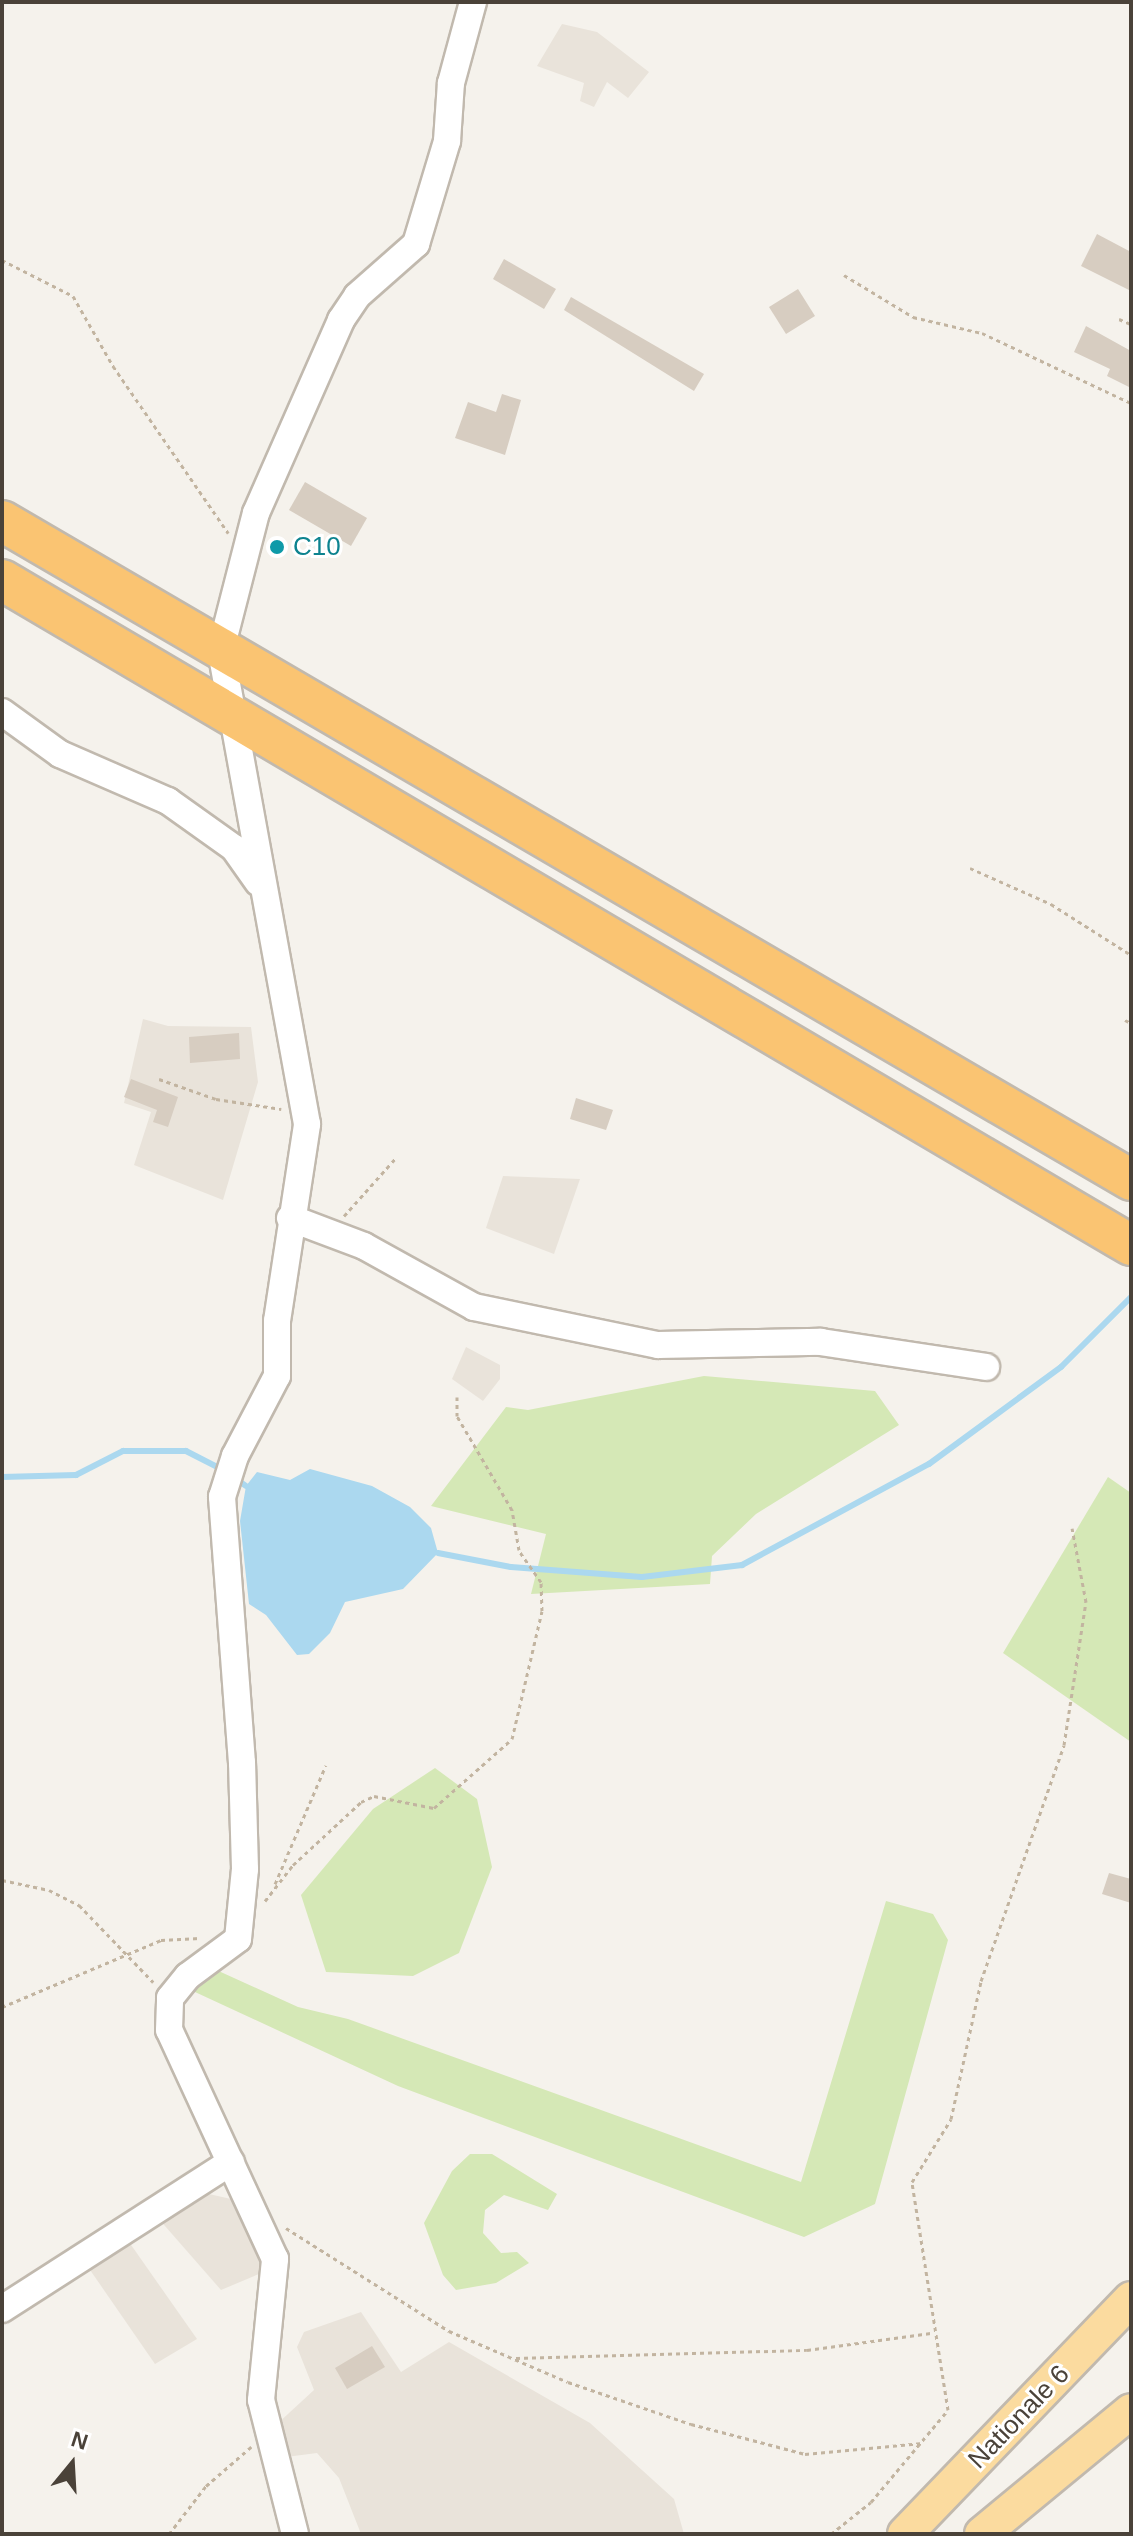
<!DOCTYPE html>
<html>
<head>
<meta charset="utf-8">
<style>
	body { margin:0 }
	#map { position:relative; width:1133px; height:2536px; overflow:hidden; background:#f5f2ec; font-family:Arial,sans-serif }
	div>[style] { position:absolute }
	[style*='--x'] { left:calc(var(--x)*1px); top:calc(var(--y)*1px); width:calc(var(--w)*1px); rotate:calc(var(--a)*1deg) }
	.residential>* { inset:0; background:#e9e3da }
	.green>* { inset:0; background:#d5e8b6 }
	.water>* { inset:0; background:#abd8ef }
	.stream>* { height:6px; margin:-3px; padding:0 3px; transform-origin:3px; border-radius:3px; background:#abd8ef }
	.building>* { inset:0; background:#d7cdc1 }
	.path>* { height:3px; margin-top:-1.5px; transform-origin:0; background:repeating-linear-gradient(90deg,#c2b4a0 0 4px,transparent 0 8px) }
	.roads { filter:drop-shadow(2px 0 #c1b9ae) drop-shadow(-2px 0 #c1b9ae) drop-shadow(0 2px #c1b9ae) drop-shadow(0 -2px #c1b9ae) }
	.minor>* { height:26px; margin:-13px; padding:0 13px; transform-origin:13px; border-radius:13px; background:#fff }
	.major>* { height:34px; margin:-17px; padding:0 17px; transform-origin:17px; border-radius:17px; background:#fbdb9f }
	.highway>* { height:40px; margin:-20px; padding:0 20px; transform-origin:20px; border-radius:20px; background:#fac472 }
	.dots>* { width:22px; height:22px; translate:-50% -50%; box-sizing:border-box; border:4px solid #fff; border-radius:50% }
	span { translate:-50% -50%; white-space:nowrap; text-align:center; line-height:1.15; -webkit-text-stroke:6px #fff; paint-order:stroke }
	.culture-label { font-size:26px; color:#0d838f }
	.left { translate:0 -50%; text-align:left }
	.street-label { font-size:26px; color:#4a4239 }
	.frame { position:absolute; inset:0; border:4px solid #4a4239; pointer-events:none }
	.north { position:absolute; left:32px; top:2424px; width:80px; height:80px; -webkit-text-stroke:6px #fff; paint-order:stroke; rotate:18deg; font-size:22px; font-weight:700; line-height:32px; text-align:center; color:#4a4239 }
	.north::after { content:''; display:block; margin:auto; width:28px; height:36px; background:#4a4239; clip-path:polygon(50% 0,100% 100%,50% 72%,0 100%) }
</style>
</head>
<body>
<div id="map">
	<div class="residential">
		<div style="clip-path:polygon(562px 24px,597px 32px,649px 72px,628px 98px,607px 82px,594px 107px,580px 101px,584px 83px,537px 66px)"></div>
		<div style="clip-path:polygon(143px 1019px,168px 1026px,251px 1027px,258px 1082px,223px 1200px,134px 1165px,151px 1112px,124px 1103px)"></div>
		<div style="clip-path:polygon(503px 1176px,580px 1179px,554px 1254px,486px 1228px)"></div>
		<div style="clip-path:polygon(466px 1347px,500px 1365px,500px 1379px,483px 1401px,452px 1379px)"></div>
		<div style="clip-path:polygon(209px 2194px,231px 2199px,265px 2252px,266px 2271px,221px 2290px,158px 2218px,170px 2200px)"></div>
		<div style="clip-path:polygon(129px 2242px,197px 2339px,155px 2364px,88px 2267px)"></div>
		<div style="clip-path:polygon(361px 2312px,401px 2372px,449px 2342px,590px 2423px,674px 2499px,684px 2534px,361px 2534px,339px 2478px,317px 2453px,286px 2457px,276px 2425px,314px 2390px,297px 2347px,304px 2332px)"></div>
	</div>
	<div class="green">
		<div style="clip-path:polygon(704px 1376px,875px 1391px,899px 1425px,756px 1514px,712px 1556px,710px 1584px,531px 1594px,546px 1534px,431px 1506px,506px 1407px,528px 1410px)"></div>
		<div style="clip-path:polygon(1108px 1477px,1131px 1493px,1131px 1742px,1003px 1653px)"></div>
		<div style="clip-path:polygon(435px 1768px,477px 1799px,492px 1867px,459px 1953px,413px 1976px,326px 1972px,301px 1895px,373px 1809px)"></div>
		<div style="clip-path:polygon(886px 1901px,933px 1914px,948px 1940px,875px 2204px,804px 2237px,398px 2086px,182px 1986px,190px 1958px,298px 2007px,348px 2019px,801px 2182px)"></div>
		<div style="clip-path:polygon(470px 2154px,492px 2154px,557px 2194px,548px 2210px,504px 2195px,485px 2210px,483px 2233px,501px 2253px,517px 2252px,529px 2263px,496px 2283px,456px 2290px,443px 2275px,424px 2223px,452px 2171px)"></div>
	</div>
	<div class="water">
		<div style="clip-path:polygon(310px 1469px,372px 1486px,410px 1507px,431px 1528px,438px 1553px,403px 1589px,345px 1602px,330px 1633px,309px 1654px,297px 1655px,266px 1615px,249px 1604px,240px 1521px,246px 1486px,257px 1472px,290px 1480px)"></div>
	</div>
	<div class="stream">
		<div style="--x:2;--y:1477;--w:74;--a:-1.5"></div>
		<div style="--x:76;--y:1475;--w:53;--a:-27.1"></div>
		<div style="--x:123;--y:1451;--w:63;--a:0"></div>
		<div style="--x:186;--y:1451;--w:42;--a:27.2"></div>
		<div style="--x:236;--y:1479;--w:12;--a:35"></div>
		<div style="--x:438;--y:1553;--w:74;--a:10.9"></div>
		<div style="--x:511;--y:1567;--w:131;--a:4.4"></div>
		<div style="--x:642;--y:1577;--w:101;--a:-6.8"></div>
		<div style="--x:742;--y:1565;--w:213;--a:-28.4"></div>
		<div style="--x:929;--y:1464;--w:164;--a:-36.3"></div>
		<div style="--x:1061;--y:1367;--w:99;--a:-45"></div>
	</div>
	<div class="building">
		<div style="clip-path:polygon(1097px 234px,1131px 252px,1131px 291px,1081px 266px)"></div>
		<div style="clip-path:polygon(504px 259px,556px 289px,544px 309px,493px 279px)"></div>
		<div style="clip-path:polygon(798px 289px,815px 316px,786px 334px,769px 307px)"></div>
		<div style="clip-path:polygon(571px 297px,704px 374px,694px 391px,564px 310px)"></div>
		<div style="clip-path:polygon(1086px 326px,1131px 351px,1131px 388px,1107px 376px,1110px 369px,1074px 352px)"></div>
		<div style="clip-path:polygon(502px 394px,521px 400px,505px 455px,455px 438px,468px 402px,496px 412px)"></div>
		<div style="clip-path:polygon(305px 482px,367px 518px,351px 546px,289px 510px)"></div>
		<div style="clip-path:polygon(239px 1033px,240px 1059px,190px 1063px,189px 1037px)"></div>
		<div style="clip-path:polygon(131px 1079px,178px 1097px,168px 1127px,153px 1122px,157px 1110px,124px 1097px)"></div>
		<div style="clip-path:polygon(576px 1098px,613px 1110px,606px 1130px,570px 1119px)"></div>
		<div style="clip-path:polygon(1109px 1873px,1131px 1879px,1131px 1903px,1102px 1894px)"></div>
		<div style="clip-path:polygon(372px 2346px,385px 2367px,347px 2389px,335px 2368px)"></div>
	</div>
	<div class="path">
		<div style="--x:2;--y:260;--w:80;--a:26.9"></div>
		<div style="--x:73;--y:296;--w:81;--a:60.3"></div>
		<div style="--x:113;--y:366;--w:203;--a:55.4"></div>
		<div style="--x:844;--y:275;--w:81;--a:31.3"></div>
		<div style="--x:913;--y:317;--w:71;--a:13.1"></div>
		<div style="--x:982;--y:333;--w:165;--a:25.2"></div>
		<div style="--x:1119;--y:319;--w:13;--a:23"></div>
		<div style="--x:970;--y:868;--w:89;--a:24"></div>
		<div style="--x:1051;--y:904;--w:95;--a:32.5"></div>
		<div style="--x:1125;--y:1020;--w:7;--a:27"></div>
		<div style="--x:159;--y:1079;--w:60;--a:19.3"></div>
		<div style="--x:216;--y:1099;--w:66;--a:8.7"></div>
		<div style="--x:344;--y:1216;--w:76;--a:-48.2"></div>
		<div style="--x:2;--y:1880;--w:48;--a:12"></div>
		<div style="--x:49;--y:1890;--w:34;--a:27"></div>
		<div style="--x:79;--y:1905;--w:107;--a:46.1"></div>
		<div style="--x:275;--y:1884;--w:129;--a:-66.8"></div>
		<div style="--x:265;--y:1901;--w:46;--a:-52.1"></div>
		<div style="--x:293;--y:1865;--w:93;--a:-42.8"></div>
		<div style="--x:361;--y:1802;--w:14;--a:-25"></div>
		<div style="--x:374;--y:1796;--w:61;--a:11.3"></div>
		<div style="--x:434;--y:1808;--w:104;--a:-41.5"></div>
		<div style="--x:512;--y:1739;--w:131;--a:-76.8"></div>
		<div style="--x:542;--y:1611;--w:29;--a:-92"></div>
		<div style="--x:541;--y:1582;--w:39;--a:-125"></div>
		<div style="--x:519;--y:1550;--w:41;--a:-99.9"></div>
		<div style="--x:512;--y:1510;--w:109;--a:-120.3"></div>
		<div style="--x:457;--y:1416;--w:19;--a:-90"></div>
		<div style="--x:2;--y:2007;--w:173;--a:-22.8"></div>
		<div style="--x:161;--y:1940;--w:39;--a:-3"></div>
		<div style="--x:286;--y:2228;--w:193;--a:32.3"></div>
		<div style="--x:449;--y:2331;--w:129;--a:23.2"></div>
		<div style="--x:568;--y:2382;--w:130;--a:18.9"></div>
		<div style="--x:691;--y:2424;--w:118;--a:14.7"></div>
		<div style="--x:805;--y:2454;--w:118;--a:-5.4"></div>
		<div style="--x:516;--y:2358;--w:291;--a:-1.6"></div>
		<div style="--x:807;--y:2350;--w:125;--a:-7.8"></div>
		<div style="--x:169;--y:2534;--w:61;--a:-52.4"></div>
		<div style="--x:206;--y:2486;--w:60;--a:-40.9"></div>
		<div style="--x:831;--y:2534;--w:51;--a:-38.7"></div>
		<div style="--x:871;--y:2502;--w:120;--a:-50.1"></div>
		<div style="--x:948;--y:2410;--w:231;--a:-99"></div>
		<div style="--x:912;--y:2182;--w:74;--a:-58.2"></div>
		<div style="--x:951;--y:2119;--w:141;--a:-77.7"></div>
		<div style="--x:981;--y:1981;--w:250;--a:-70.6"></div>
		<div style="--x:1064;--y:1745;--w:145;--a:-81.3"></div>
		<div style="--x:1086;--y:1602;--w:75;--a:-100.7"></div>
	</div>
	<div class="roads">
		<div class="minor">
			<div style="--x:2;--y:712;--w:72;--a:35.9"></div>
			<div style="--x:60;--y:754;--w:118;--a:23.5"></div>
			<div style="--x:168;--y:801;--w:81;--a:35.5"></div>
			<div style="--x:234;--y:848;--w:42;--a:54.8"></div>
			<div style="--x:290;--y:1218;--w:79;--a:20.7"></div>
			<div style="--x:364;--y:1246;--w:126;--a:29"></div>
			<div style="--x:474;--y:1307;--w:188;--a:11.7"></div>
			<div style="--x:658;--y:1345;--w:163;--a:-1.1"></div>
			<div style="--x:821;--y:1342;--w:167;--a:8.6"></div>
			<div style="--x:2;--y:2309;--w:272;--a:-32.7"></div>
			<div style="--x:295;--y:2534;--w:138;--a:-104.2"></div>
			<div style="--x:261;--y:2400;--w:142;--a:-84.3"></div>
			<div style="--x:275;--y:2259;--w:252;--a:-114.8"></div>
			<div style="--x:169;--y:2030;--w:32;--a:-88"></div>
			<div style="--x:170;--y:1998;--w:28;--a:-51"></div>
			<div style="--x:188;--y:1976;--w:62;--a:-36.5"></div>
			<div style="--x:238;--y:1939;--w:70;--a:-84.3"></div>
			<div style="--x:245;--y:1869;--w:106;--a:-91.6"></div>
			<div style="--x:242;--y:1763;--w:267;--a:-94.3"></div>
			<div style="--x:222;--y:1497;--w:43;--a:-72.4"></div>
			<div style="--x:235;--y:1456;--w:90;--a:-62.3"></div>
			<div style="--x:277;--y:1376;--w:55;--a:-90"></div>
			<div style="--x:277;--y:1321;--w:199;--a:-81.3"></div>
			<div style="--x:307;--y:1124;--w:483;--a:-100.3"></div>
			<div style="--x:221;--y:649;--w:140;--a:-75.6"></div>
			<div style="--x:256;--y:513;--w:211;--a:-66.2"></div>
			<div style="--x:341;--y:320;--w:29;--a:-56"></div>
			<div style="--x:357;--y:296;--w:79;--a:-41.4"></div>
			<div style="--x:416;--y:244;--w:108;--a:-73.2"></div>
			<div style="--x:447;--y:141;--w:58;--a:-86.1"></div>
			<div style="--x:451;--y:83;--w:84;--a:-74.8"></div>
		</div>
		<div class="major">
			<div style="--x:905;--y:2534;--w:326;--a:-46.1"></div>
			<div style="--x:982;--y:2534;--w:193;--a:-39.5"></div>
		</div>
		<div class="highway">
			<div style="--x:2;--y:521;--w:1307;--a:30.27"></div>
			<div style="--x:2;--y:580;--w:1310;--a:30.5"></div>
		</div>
	</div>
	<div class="dots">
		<div style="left:277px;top:547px;background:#0f9aa8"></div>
	</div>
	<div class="culture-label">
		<span class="left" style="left:293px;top:547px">C10</span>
	</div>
	<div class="street-label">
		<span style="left:1019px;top:2417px;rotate:-46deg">Nationale 6</span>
	</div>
	<div class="frame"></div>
	<div class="north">N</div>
</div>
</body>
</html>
